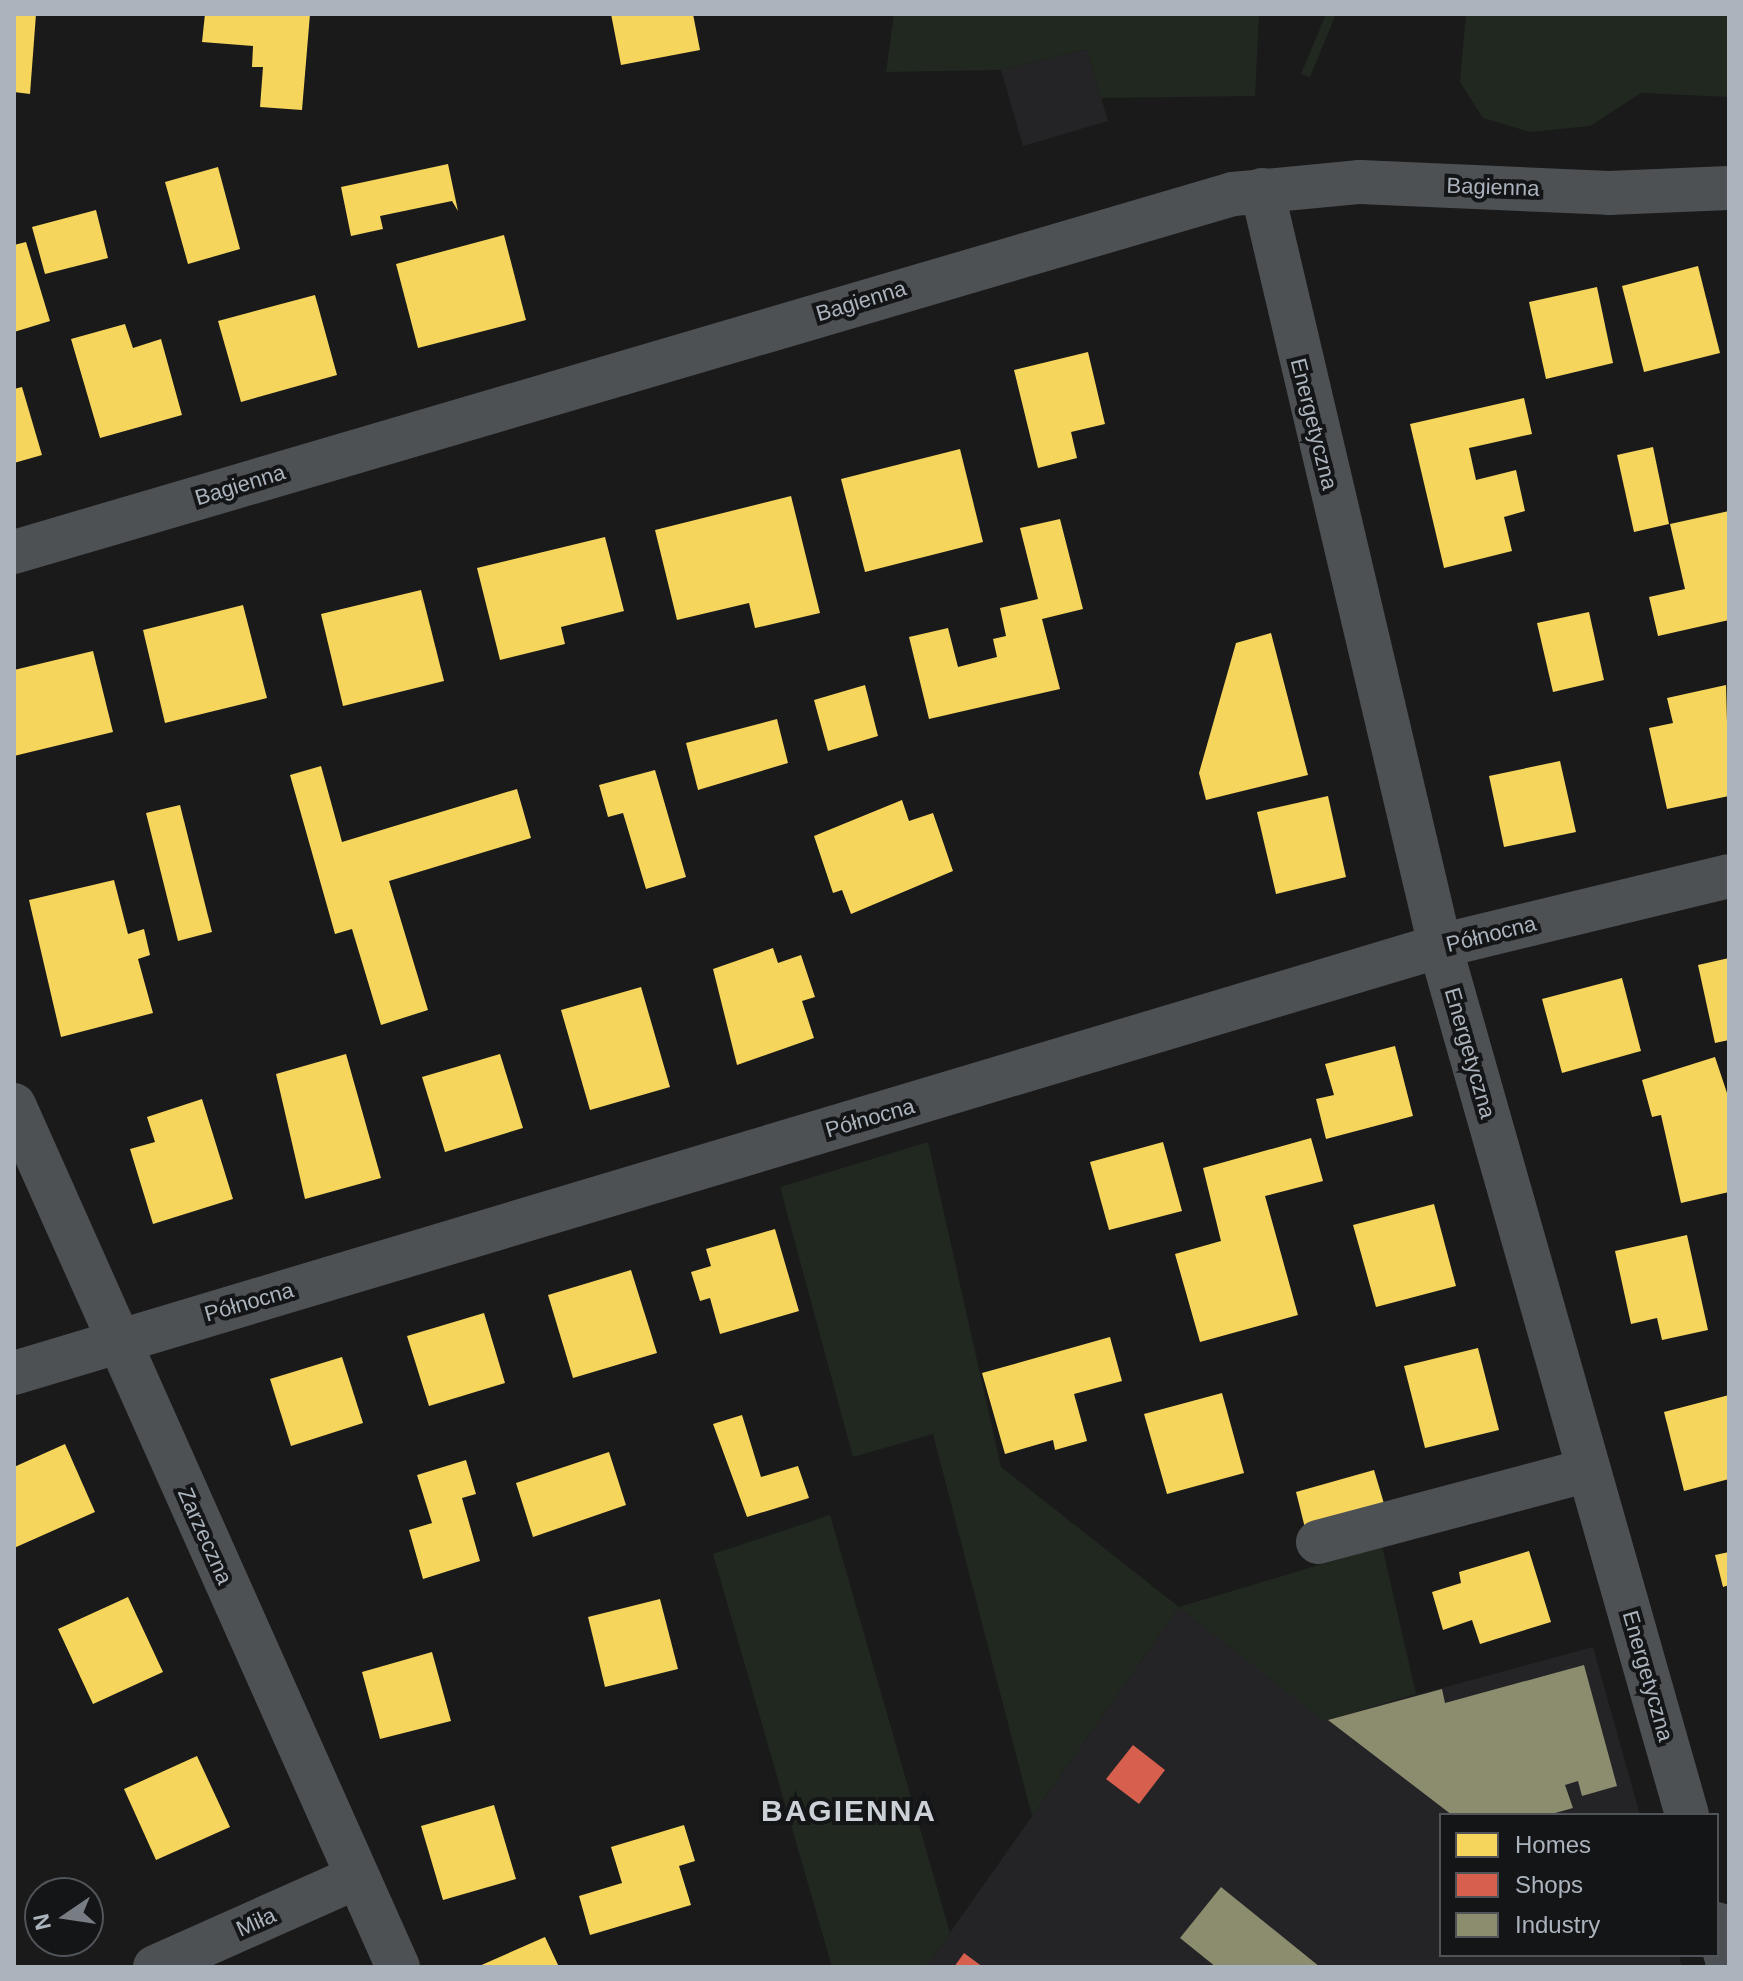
<!DOCTYPE html>
<html>
<head>
<meta charset="utf-8">
<style>
	body { margin:0 }
	#map { position:relative; width:1743px; height:1981px; overflow:hidden; background:#1a1a1b; font-family:Helvetica,sans-serif }
	div>[style] { position:absolute }
	[style*='--x'] { left:calc(var(--x)*1px); top:calc(var(--y)*1px); width:calc(var(--w)*1px); rotate:calc(var(--a)*1deg) }
	.built>* { inset:0; background:#242427 }
	.green>* { inset:0; background:#202820 }
	.homes>* { inset:0; background:#f6d55c }
	.shops>* { inset:0; background:#d6604d }
	.industry>* { inset:0; background:#8c8c6e }
	.minor>* { height:44px; margin:-22px; padding:0 22px; transform-origin:22px; border-radius:22px; background:#4e5154 }
	span { translate:-50% -50%; white-space:nowrap; text-align:center; line-height:1.15; -webkit-text-stroke:8px #141517; paint-order:stroke }
	.street-label { font-size:22px; color:#abb3bc }
	.district-label { font-size:30px; color:#ccd1d8; font-weight:700; letter-spacing:2px }
	.frame { position:absolute; inset:0; border:16px solid #abb3bc; pointer-events:none }
	.legend { position:absolute; left:1439px; top:1813px; width:280px; height:144px; box-sizing:border-box; background:#141517; border:2px solid #505459; margin:0; padding:10px 14px; list-style:none; font-size:24px; color:#abb3bc }
	.legend li { display:flex; align-items:center; gap:16px; height:40px }
	.legend b { width:40px; border:2px solid #505459 }
	.north { position:absolute; left:24px; top:1877px; width:80px; height:80px; box-sizing:border-box; background:#141517; border:2px solid #505459; border-radius:50%; rotate:257deg; font-size:22px; font-weight:700; line-height:32px; text-align:center; color:#abb3bc }
	.north::after { content:''; display:block; margin:auto; width:28px; height:36px; background:#787d84; clip-path:polygon(50% 0,100% 100%,50% 72%,0 100%) }
</style>
</head>
<body>
<div id="map">
	<div class="built">
		<div style="clip-path:polygon(1087px 49px,1108px 121px,1023px 146px,1001px 70px)"></div>
		<div style="clip-path:polygon(1179px 1607px,1324px 1720px,1593px 1647px,1640px 1815px,1441px 1815px,1441px 1955px,1679px 1955px,1682px 1967px,926px 1967px)"></div>
	</div>
	<div class="green">
		<div style="clip-path:polygon(894px 14px,1259px 14px,1255px 96px,1101px 98px,1087px 49px,1001px 70px,886px 72px)"></div>
		<div style="clip-path:polygon(1326px 14px,1336px 14px,1310px 77px,1301px 74px)"></div>
		<div style="clip-path:polygon(1466px 14px,1729px 14px,1729px 97px,1641px 93px,1590px 126px,1530px 132px,1483px 118px,1460px 82px)"></div>
		<div style="clip-path:polygon(928px 1142px,1001px 1467px,1179px 1607px,1382px 1546px,1416px 1694px,1324px 1721px,1179px 1607px,1032px 1816px,933px 1434px,853px 1457px,780px 1187px)"></div>
		<div style="clip-path:polygon(830px 1515px,950px 1933px,926px 1967px,832px 1967px,713px 1554px)"></div>
	</div>
	<div class="homes">
		<div style="clip-path:polygon(14px 14px,36px 14px,30px 94px,14px 92px)"></div>
		<div style="clip-path:polygon(205px 14px,310px 14px,302px 110px,260px 107px,263px 67px,252px 67px,253px 46px,202px 42px)"></div>
		<div style="clip-path:polygon(611px 14px,693px 14px,700px 50px,621px 65px)"></div>
		<div style="clip-path:polygon(448px 164px,458px 211px,452px 201px,380px 216px,383px 229px,351px 236px,341px 187px)"></div>
		<div style="clip-path:polygon(218px 167px,240px 249px,188px 264px,165px 182px)"></div>
		<div style="clip-path:polygon(96px 210px,108px 258px,45px 274px,32px 227px)"></div>
		<div style="clip-path:polygon(504px 235px,526px 320px,418px 348px,396px 264px)"></div>
		<div style="clip-path:polygon(26px 242px,50px 321px,14px 332px,14px 245px)"></div>
		<div style="clip-path:polygon(1698px 266px,1720px 353px,1644px 372px,1622px 286px)"></div>
		<div style="clip-path:polygon(1597px 287px,1613px 363px,1546px 379px,1529px 302px)"></div>
		<div style="clip-path:polygon(315px 295px,337px 375px,241px 402px,218px 321px)"></div>
		<div style="clip-path:polygon(125px 324px,133px 348px,161px 339px,182px 415px,100px 438px,71px 339px)"></div>
		<div style="clip-path:polygon(1088px 352px,1105px 424px,1071px 432px,1077px 458px,1038px 468px,1014px 370px)"></div>
		<div style="clip-path:polygon(22px 387px,42px 455px,14px 463px,14px 389px)"></div>
		<div style="clip-path:polygon(1524px 398px,1532px 434px,1469px 448px,1476px 480px,1516px 470px,1525px 511px,1504px 517px,1512px 551px,1444px 568px,1410px 424px)"></div>
		<div style="clip-path:polygon(1653px 447px,1669px 524px,1634px 532px,1617px 455px)"></div>
		<div style="clip-path:polygon(960px 449px,983px 542px,865px 572px,841px 479px)"></div>
		<div style="clip-path:polygon(791px 496px,820px 613px,755px 628px,749px 603px,677px 620px,655px 530px)"></div>
		<div style="clip-path:polygon(1729px 511px,1729px 620px,1658px 636px,1649px 597px,1685px 589px,1670px 524px)"></div>
		<div style="clip-path:polygon(1060px 519px,1083px 609px,1042px 619px,1060px 689px,929px 719px,909px 637px,948px 628px,958px 667px,997px 657px,993px 639px,1006px 636px,1000px 608px,1038px 599px,1020px 528px)"></div>
		<div style="clip-path:polygon(605px 537px,624px 611px,561px 627px,565px 644px,500px 660px,477px 568px)"></div>
		<div style="clip-path:polygon(421px 590px,444px 681px,343px 706px,321px 614px)"></div>
		<div style="clip-path:polygon(243px 605px,267px 698px,165px 723px,143px 630px)"></div>
		<div style="clip-path:polygon(1589px 612px,1604px 680px,1553px 692px,1537px 623px)"></div>
		<div style="clip-path:polygon(1271px 633px,1308px 775px,1206px 800px,1199px 773px,1236px 643px)"></div>
		<div style="clip-path:polygon(93px 651px,113px 732px,14px 756px,14px 670px)"></div>
		<div style="clip-path:polygon(865px 685px,878px 736px,828px 751px,814px 700px)"></div>
		<div style="clip-path:polygon(1726px 685px,1729px 796px,1667px 809px,1649px 728px,1673px 723px,1667px 698px)"></div>
		<div style="clip-path:polygon(777px 719px,788px 763px,698px 790px,686px 743px)"></div>
		<div style="clip-path:polygon(1560px 761px,1576px 832px,1504px 847px,1489px 776px)"></div>
		<div style="clip-path:polygon(321px 766px,342px 842px,517px 789px,531px 838px,389px 881px,428px 1010px,381px 1025px,352px 929px,335px 934px,290px 775px)"></div>
		<div style="clip-path:polygon(655px 770px,686px 877px,646px 889px,623px 813px,608px 817px,599px 785px)"></div>
		<div style="clip-path:polygon(1328px 796px,1346px 877px,1276px 894px,1257px 812px)"></div>
		<div style="clip-path:polygon(902px 800px,909px 821px,933px 813px,953px 871px,851px 914px,842px 890px,833px 893px,814px 836px)"></div>
		<div style="clip-path:polygon(180px 805px,212px 932px,178px 941px,146px 813px)"></div>
		<div style="clip-path:polygon(114px 880px,128px 934px,144px 929px,150px 955px,138px 959px,153px 1013px,61px 1037px,29px 900px)"></div>
		<div style="clip-path:polygon(773px 948px,778px 963px,801px 955px,815px 997px,802px 1001px,814px 1038px,737px 1065px,713px 969px)"></div>
		<div style="clip-path:polygon(1729px 958px,1729px 1040px,1715px 1043px,1698px 965px)"></div>
		<div style="clip-path:polygon(1622px 978px,1641px 1051px,1562px 1073px,1542px 999px)"></div>
		<div style="clip-path:polygon(641px 987px,670px 1087px,590px 1110px,561px 1010px)"></div>
		<div style="clip-path:polygon(1395px 1046px,1413px 1116px,1326px 1139px,1316px 1099px,1334px 1095px,1325px 1064px)"></div>
		<div style="clip-path:polygon(346px 1054px,381px 1178px,305px 1199px,276px 1074px)"></div>
		<div style="clip-path:polygon(500px 1054px,523px 1128px,445px 1152px,422px 1077px)"></div>
		<div style="clip-path:polygon(1715px 1057px,1729px 1099px,1729px 1192px,1681px 1203px,1661px 1115px,1652px 1117px,1642px 1080px)"></div>
		<div style="clip-path:polygon(202px 1099px,233px 1199px,153px 1224px,130px 1149px,155px 1142px,147px 1117px)"></div>
		<div style="clip-path:polygon(1311px 1138px,1323px 1181px,1265px 1196px,1298px 1315px,1200px 1342px,1175px 1254px,1221px 1241px,1203px 1168px)"></div>
		<div style="clip-path:polygon(1163px 1142px,1182px 1211px,1109px 1230px,1090px 1162px)"></div>
		<div style="clip-path:polygon(1434px 1204px,1456px 1286px,1376px 1307px,1353px 1225px)"></div>
		<div style="clip-path:polygon(775px 1229px,799px 1311px,720px 1334px,710px 1298px,700px 1301px,691px 1272px,711px 1266px,706px 1249px)"></div>
		<div style="clip-path:polygon(1687px 1235px,1708px 1330px,1662px 1340px,1657px 1318px,1631px 1324px,1615px 1251px)"></div>
		<div style="clip-path:polygon(631px 1270px,657px 1353px,573px 1378px,548px 1295px)"></div>
		<div style="clip-path:polygon(484px 1313px,505px 1383px,429px 1406px,407px 1336px)"></div>
		<div style="clip-path:polygon(1110px 1337px,1122px 1381px,1074px 1394px,1087px 1441px,1055px 1450px,1053px 1440px,1005px 1454px,982px 1373px)"></div>
		<div style="clip-path:polygon(1478px 1348px,1499px 1430px,1425px 1448px,1404px 1366px)"></div>
		<div style="clip-path:polygon(342px 1357px,363px 1423px,291px 1446px,270px 1379px)"></div>
		<div style="clip-path:polygon(1222px 1393px,1244px 1473px,1167px 1494px,1144px 1414px)"></div>
		<div style="clip-path:polygon(1729px 1395px,1729px 1479px,1684px 1491px,1664px 1412px)"></div>
		<div style="clip-path:polygon(742px 1415px,761px 1477px,798px 1466px,809px 1498px,747px 1517px,713px 1424px)"></div>
		<div style="clip-path:polygon(65px 1444px,95px 1512px,14px 1548px,14px 1467px)"></div>
		<div style="clip-path:polygon(609px 1452px,626px 1505px,533px 1537px,516px 1483px)"></div>
		<div style="clip-path:polygon(466px 1460px,476px 1494px,462px 1498px,480px 1561px,423px 1579px,409px 1530px,432px 1523px,417px 1475px)"></div>
		<div style="clip-path:polygon(1374px 1470px,1385px 1507px,1305px 1528px,1296px 1492px)"></div>
		<div style="clip-path:polygon(1529px 1551px,1551px 1622px,1480px 1644px,1472px 1620px,1443px 1630px,1432px 1592px,1461px 1583px,1459px 1572px)"></div>
		<div style="clip-path:polygon(1729px 1552px,1729px 1585px,1723px 1587px,1715px 1555px)"></div>
		<div style="clip-path:polygon(128px 1597px,163px 1672px,93px 1704px,58px 1629px)"></div>
		<div style="clip-path:polygon(660px 1599px,678px 1669px,605px 1687px,588px 1617px)"></div>
		<div style="clip-path:polygon(432px 1652px,451px 1721px,380px 1739px,362px 1672px)"></div>
		<div style="clip-path:polygon(197px 1756px,230px 1827px,156px 1860px,124px 1789px)"></div>
		<div style="clip-path:polygon(494px 1805px,516px 1879px,443px 1900px,421px 1826px)"></div>
		<div style="clip-path:polygon(684px 1825px,695px 1861px,679px 1866px,691px 1905px,590px 1935px,579px 1896px,622px 1883px,611px 1847px)"></div>
		<div style="clip-path:polygon(545px 1937px,559px 1967px,477px 1967px)"></div>
	</div>
	<div class="shops">
		<div style="clip-path:polygon(1133px 1745px,1165px 1770px,1139px 1804px,1106px 1779px)"></div>
		<div style="clip-path:polygon(964px 1953px,983px 1967px,954px 1967px)"></div>
	</div>
	<div class="industry">
		<div style="clip-path:polygon(1584px 1665px,1617px 1786px,1582px 1796px,1578px 1781px,1565px 1785px,1573px 1808px,1548px 1815px,1452px 1815px,1328px 1720px,1442px 1689px,1445px 1703px)"></div>
		<div style="clip-path:polygon(1221px 1887px,1320px 1967px,1216px 1967px,1180px 1938px)"></div>
	</div>
	<div class="minor">
		<div style="--x:1262;--y:190;--w:777;--a:76.75"></div>
		<div style="--x:1440;--y:946;--w:903;--a:74.13"></div>
		<div style="--x:14;--y:552;--w:1270;--a:-16.37"></div>
		<div style="--x:1233;--y:194;--w:128;--a:-5.4"></div>
		<div style="--x:1360;--y:182;--w:249;--a:2.5"></div>
		<div style="--x:1609;--y:193;--w:120;--a:-2.4"></div>
		<div style="--x:14;--y:1105;--w:944;--a:65.99"></div>
		<div style="--x:14;--y:1373;--w:1489;--a:-16.67"></div>
		<div style="--x:1440;--y:946;--w:297;--a:-13.6"></div>
		<div style="--x:1318;--y:1542;--w:280;--a:-14.9"></div>
		<div style="--x:1717;--y:1924;--w:45;--a:74.4"></div>
		<div style="--x:155;--y:1967;--w:221;--a:-24"></div>
	</div>
	<div class="street-label">
		<span style="left:1493px;top:187px;rotate:2deg">Bagienna</span>
		<span style="left:861px;top:301px;rotate:-17deg">Bagienna</span>
		<span style="left:1314px;top:424px;rotate:76deg">Energetyczna</span>
		<span style="left:240px;top:485px;rotate:-17deg">Bagienna</span>
		<span style="left:1491px;top:934px;rotate:-14deg">Północna</span>
		<span style="left:1470px;top:1053px;rotate:74deg">Energetyczna</span>
		<span style="left:870px;top:1118px;rotate:-16deg">Północna</span>
		<span style="left:249px;top:1302px;rotate:-16deg">Północna</span>
		<span style="left:205px;top:1536px;rotate:66deg">Zarzeczna</span>
		<span style="left:1648px;top:1676px;rotate:74deg">Energetyczna</span>
		<span style="left:256px;top:1922px;rotate:-24deg">Miła</span>
	</div>
	<div class="district-label">
		<span style="left:849px;top:1811px">BAGIENNA</span>
	</div>
	<div class="frame"></div>
	<ul class="legend">
	<li><b style="height:22px;background:#f6d55c"></b>Homes</li>
	<li><b style="height:22px;background:#d6604d"></b>Shops</li>
	<li><b style="height:22px;background:#8c8c6e"></b>Industry</li>
	</ul>
	<div class="north">N</div>
</div>
</body>
</html>
